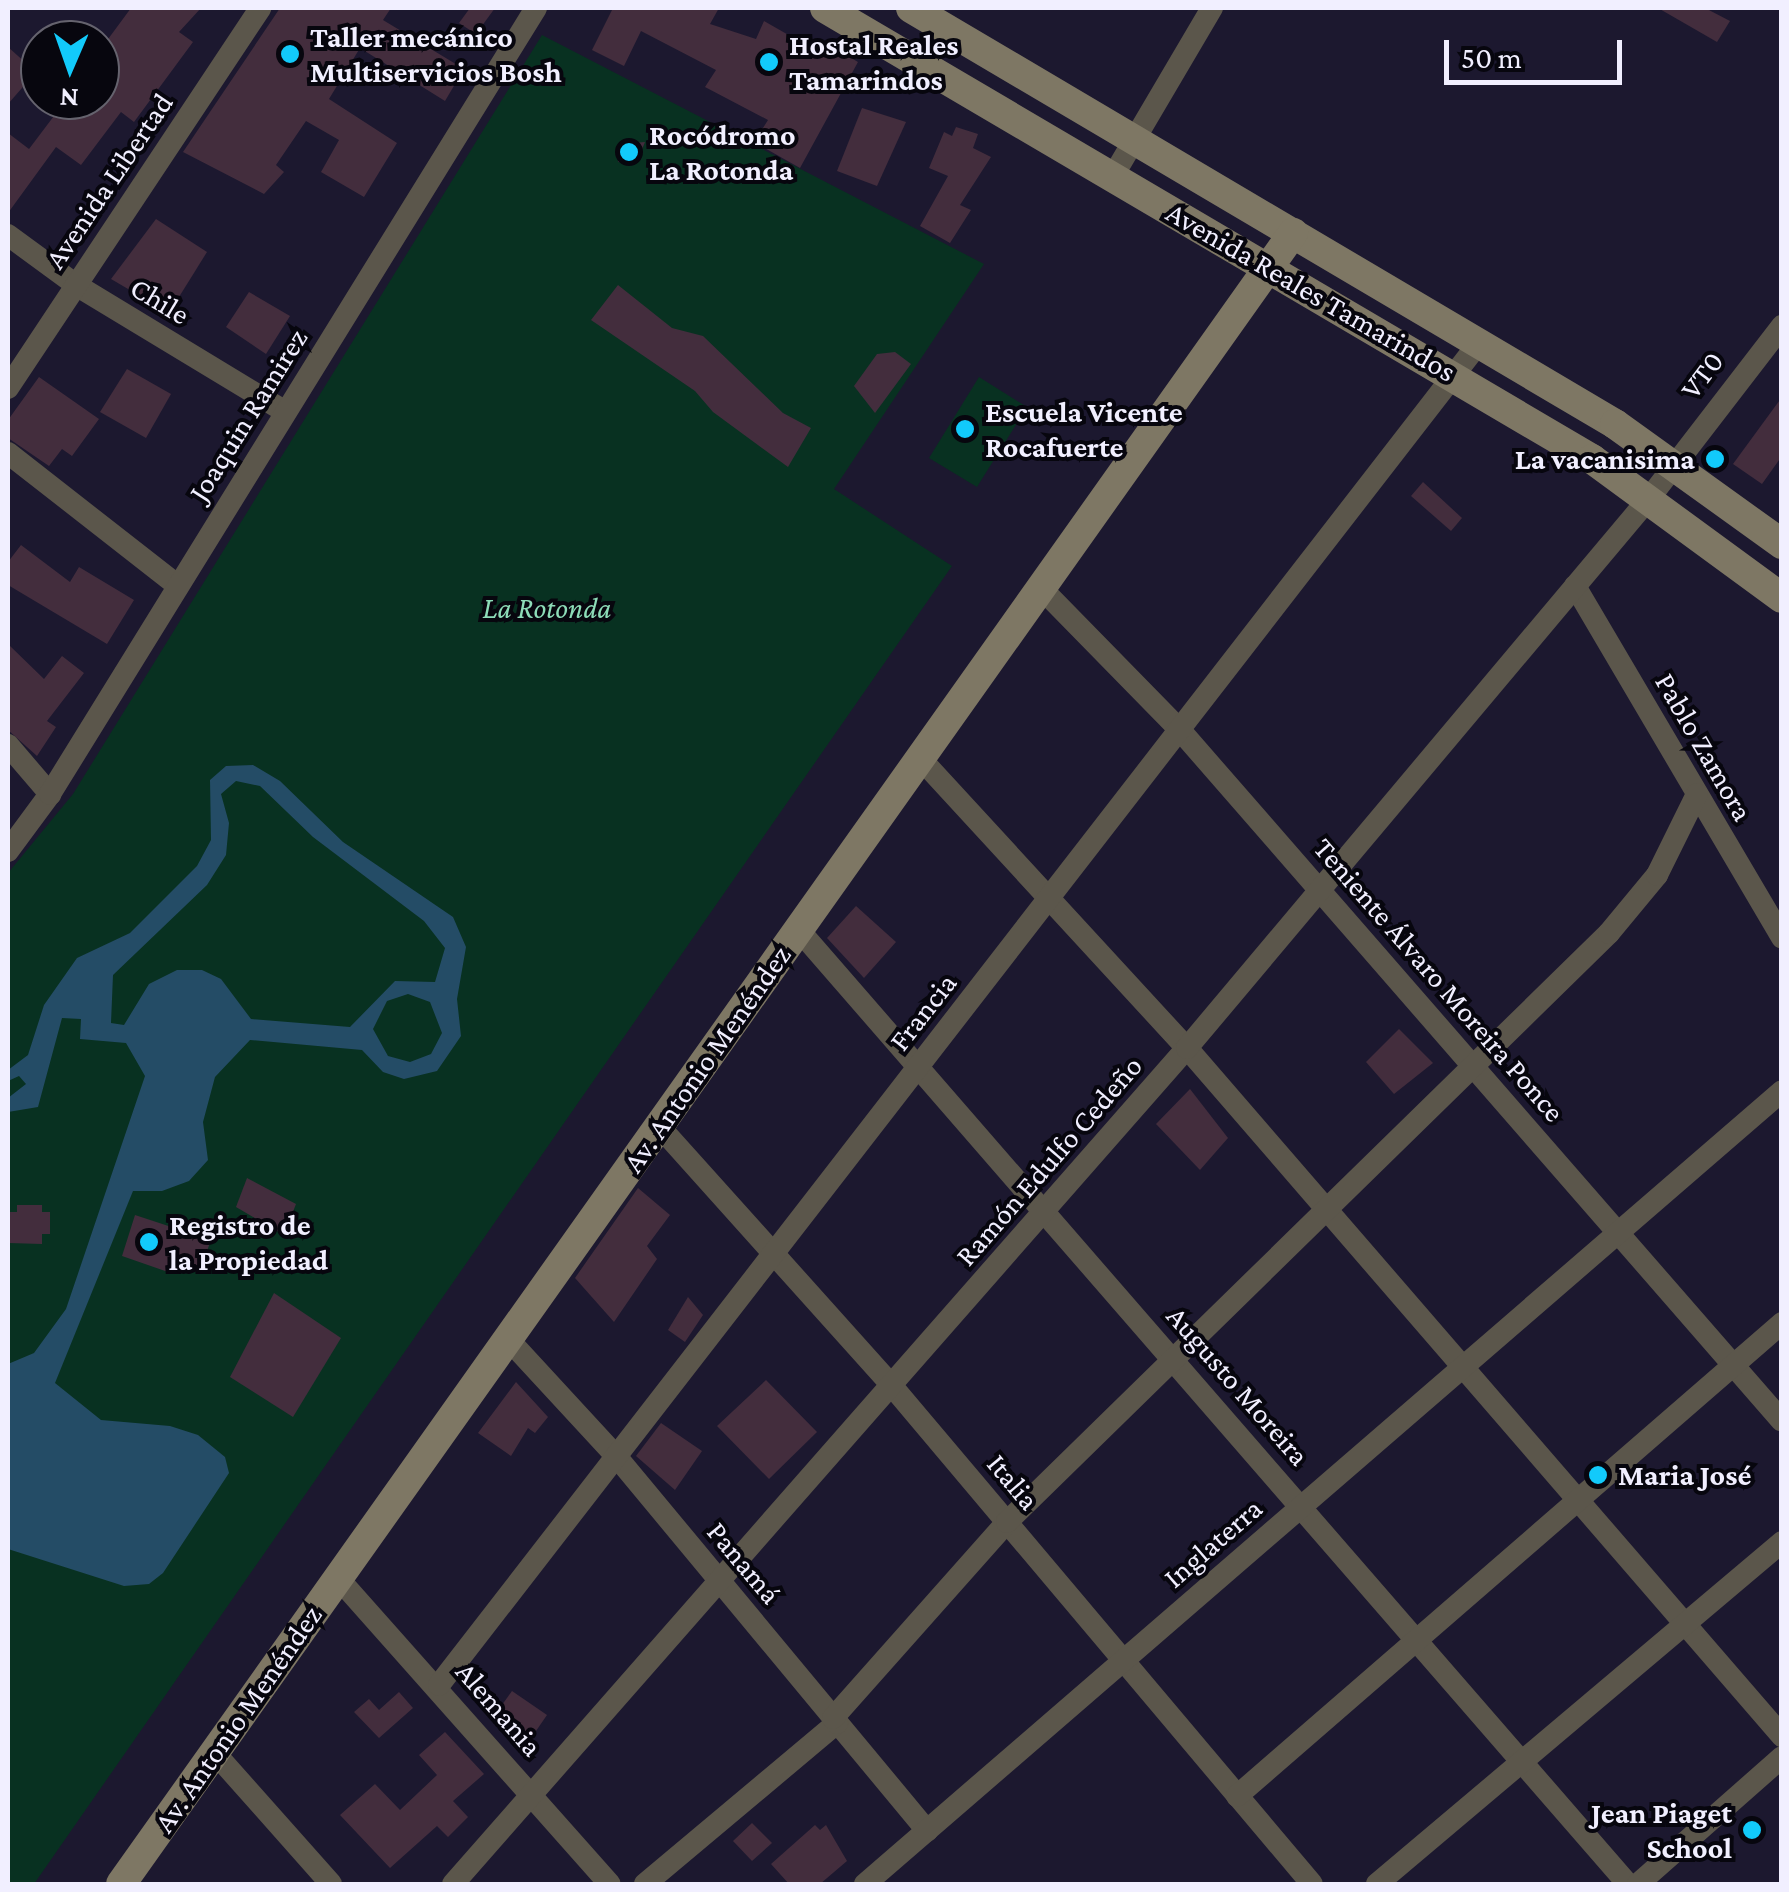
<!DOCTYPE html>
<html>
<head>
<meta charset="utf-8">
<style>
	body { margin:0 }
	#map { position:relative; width:1789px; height:1892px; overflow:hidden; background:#1c182f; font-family:"Crimson Pro",serif }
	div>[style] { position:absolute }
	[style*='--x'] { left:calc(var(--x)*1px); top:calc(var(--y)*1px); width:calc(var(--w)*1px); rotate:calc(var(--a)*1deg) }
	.green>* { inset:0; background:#083121 }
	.water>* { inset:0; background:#244c66 }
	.building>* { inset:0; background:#432d3d }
	.street>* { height:22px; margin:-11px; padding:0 11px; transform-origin:11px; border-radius:11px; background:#5b564b }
	.secondary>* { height:30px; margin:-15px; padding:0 15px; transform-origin:15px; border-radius:15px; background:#7e7764 }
	.dots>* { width:28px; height:28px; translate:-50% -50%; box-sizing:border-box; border:5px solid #07060e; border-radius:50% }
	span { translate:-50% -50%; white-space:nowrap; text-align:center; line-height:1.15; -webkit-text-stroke:8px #07060e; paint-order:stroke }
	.poi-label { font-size:30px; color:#f1efff; font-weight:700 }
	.left { translate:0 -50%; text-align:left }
	.right { translate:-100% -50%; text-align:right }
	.street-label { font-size:30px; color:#f1efff }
	.park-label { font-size:30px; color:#8ddcb8; font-style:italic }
	.frame { position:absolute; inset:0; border:10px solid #f1efff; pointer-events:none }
	.north { position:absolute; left:20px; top:20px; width:100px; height:100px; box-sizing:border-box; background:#07060e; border:2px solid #65636e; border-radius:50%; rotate:182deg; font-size:28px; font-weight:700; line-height:40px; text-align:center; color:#f1efff }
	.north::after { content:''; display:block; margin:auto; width:35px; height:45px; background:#12cafb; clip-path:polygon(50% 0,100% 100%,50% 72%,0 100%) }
	.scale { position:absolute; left:1444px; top:40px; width:178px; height:45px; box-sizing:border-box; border:5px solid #f1efff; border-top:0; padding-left:12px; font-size:30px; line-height:35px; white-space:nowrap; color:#f1efff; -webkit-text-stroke:8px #07060e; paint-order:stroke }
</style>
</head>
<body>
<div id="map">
	<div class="green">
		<div style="clip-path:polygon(542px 35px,984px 264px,834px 489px,952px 566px,34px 1884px,8px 1884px,8px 873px,73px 794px)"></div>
		<div style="clip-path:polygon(979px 377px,1027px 407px,977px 487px,929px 458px)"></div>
	</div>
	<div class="water">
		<div style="clip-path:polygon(evenodd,253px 765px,280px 781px,343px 842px,453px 917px,466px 947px,457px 999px,461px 1036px,437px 1071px,404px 1079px,383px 1072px,362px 1050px,250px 1040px,215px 1077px,203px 1122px,208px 1160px,189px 1181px,162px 1191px,133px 1191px,55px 1383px,101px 1420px,170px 1426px,198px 1435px,225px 1457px,229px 1473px,163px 1573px,149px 1584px,124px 1586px,8px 1549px,8px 1364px,34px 1353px,66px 1309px,145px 1076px,126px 1043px,80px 1039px,81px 1019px,62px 1018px,38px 1107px,8px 1112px,8px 1098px,26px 1084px,19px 1076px,8px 1081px,8px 1070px,28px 1055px,44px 1005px,77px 958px,130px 933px,197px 866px,211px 840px,210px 780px,226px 766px,253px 765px,236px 781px,260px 786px,313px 837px,424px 921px,445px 948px,435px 982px,395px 981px,350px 1027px,251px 1019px,221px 979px,202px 970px,177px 970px,149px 984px,124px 1025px,111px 1023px,113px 975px,207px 885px,226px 855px,229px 823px,221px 794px,236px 781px,253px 765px,408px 994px,430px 1002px,442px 1033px,431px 1054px,410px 1062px,388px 1056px,373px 1029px,387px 1001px,408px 994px)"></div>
	</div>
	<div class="building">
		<div style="clip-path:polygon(131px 8px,201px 8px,179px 32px,193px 42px,134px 122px,121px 112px,81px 165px,56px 147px,8px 213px,8px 133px,29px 149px,66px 100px,100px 100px,100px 50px)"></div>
		<div style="clip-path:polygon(280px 8px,391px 8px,383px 20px,464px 69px,445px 101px,360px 48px,329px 99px,397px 143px,364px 197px,321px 172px,339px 140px,306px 121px,276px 165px,284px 172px,264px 194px,183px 152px)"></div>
		<div style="clip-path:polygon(470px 8px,495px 8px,476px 34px,459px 23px)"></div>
		<div style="clip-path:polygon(613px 8px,719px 8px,710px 24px,756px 39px,764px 21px,813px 49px,819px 39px,858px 62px,800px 168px,754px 142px,768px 120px,705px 87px,716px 70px,641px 31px,624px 66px,592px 50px)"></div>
		<div style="clip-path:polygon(1658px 8px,1705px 8px,1730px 21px,1717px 42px)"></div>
		<div style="clip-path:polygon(8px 47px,36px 72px,8px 104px)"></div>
		<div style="clip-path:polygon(862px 108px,906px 122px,877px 186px,837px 171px)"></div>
		<div style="clip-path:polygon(956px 127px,978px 134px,973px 148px,991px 157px,960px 205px,971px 210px,950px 243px,920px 226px,948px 176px,929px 168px,944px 132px,952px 136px)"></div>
		<div style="clip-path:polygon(645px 142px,636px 164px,618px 162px,621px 144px)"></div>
		<div style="clip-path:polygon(156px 219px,207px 252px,169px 313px,111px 279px)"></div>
		<div style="clip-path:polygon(618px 285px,672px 328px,703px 336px,783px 413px,811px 428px,788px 467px,713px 412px,695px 391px,591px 320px)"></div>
		<div style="clip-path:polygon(249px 292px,290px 316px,266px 354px,226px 327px)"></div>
		<div style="clip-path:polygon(895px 352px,911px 364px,875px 413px,854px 386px,877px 354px)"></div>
		<div style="clip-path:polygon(127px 369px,171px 394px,146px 438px,100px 412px)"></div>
		<div style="clip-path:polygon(39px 377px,99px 419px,72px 456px,62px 449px,49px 466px,8px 438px,8px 420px)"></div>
		<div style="clip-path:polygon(1782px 397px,1782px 456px,1762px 484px,1733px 464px)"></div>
		<div style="clip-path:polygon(1423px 482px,1462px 518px,1451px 531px,1411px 496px)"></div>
		<div style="clip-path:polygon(21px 545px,70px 582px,79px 567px,134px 600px,107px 644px,8px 585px,8px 562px)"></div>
		<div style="clip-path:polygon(8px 644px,44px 679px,62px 656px,84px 673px,47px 721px,56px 727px,37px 756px,8px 730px)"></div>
		<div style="clip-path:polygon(856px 906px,896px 942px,864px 978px,827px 938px)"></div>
		<div style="clip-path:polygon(1399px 1029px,1433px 1063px,1394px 1094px,1366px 1062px)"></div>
		<div style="clip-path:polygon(1190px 1089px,1228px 1138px,1200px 1170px,1156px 1124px)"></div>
		<div style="clip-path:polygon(247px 1178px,296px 1204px,284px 1235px,236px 1207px)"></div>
		<div style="clip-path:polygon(638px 1188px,670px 1215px,647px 1246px,657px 1259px,614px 1322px,575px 1278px)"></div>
		<div style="clip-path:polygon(17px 1205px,42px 1205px,42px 1212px,50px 1212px,50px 1234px,42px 1234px,42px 1244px,8px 1243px,8px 1212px,17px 1212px)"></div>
		<div style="clip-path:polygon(135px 1215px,211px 1240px,199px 1273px,171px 1264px,168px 1272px,122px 1256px)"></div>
		<div style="clip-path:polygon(274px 1293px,341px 1338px,293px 1417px,230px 1377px)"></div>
		<div style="clip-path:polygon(688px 1297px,703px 1315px,685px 1342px,668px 1330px)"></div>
		<div style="clip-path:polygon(766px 1380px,817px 1432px,769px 1479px,717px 1426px)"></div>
		<div style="clip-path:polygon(516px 1382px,548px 1417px,535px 1433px,528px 1428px,511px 1456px,478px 1433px)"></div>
		<div style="clip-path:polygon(661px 1423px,702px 1451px,675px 1490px,636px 1456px)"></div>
		<div style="clip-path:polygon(512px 1691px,547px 1715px,527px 1744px,492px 1719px)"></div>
		<div style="clip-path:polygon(399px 1692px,413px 1708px,379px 1738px,354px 1712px,369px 1699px,379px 1710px)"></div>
		<div style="clip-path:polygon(445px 1732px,484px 1774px,453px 1801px,468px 1817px,448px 1837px,437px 1826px,390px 1868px,340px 1815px,375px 1784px,400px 1810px,437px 1775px,419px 1755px)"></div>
		<div style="clip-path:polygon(752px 1823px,772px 1843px,752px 1861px,733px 1841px)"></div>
		<div style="clip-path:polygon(815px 1825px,820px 1830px,826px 1825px,847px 1861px,820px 1884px,789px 1884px,771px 1864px)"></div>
	</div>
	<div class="street">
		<div style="--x:1113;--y:176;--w:195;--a:-59.5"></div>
		<div style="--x:8;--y:235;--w:84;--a:36.3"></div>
		<div style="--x:76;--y:285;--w:245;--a:31.2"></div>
		<div style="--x:8;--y:388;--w:456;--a:-56.4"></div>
		<div style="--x:8;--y:453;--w:216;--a:38"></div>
		<div style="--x:1575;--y:586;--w:408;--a:59.5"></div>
		<div style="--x:1041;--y:588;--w:199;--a:45.6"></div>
		<div style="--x:1180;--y:730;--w:916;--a:48.94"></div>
		<div style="--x:8;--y:745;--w:65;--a:49.4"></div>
		<div style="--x:920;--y:758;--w:394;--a:47.4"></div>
		<div style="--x:1187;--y:1048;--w:910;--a:49.15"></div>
		<div style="--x:8;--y:851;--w:71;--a:-53.6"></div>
		<div style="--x:50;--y:794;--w:924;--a:-58.27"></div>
		<div style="--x:798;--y:929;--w:1265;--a:49.01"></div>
		<div style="--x:659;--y:1126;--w:349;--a:48.1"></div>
		<div style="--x:892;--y:1386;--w:651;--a:49.86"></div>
		<div style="--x:508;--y:1339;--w:159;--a:47.3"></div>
		<div style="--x:616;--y:1456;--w:487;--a:50.3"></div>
		<div style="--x:338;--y:1578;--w:409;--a:48.4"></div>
		<div style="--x:439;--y:1685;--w:1698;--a:-52.23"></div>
		<div style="--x:214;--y:1752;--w:176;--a:48.4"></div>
		<div style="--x:1237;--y:1796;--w:722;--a:-40.95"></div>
		<div style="--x:453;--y:1884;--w:1112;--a:-48.72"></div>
		<div style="--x:1187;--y:1048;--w:721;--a:-49.95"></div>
		<div style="--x:1651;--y:496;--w:215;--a:-52.4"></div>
		<div style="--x:645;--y:1884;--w:251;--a:-40"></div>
		<div style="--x:837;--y:1723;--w:6;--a:-129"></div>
		<div style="--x:833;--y:1718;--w:262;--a:-48.4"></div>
		<div style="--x:1007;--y:1522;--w:842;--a:-44.37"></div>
		<div style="--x:1609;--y:933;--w:75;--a:-50.4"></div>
		<div style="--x:1657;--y:875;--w:90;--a:-63.7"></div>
		<div style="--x:865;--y:1884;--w:1212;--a:-40.85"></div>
		<div style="--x:1377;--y:1884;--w:530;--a:-40.18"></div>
		<div style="--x:1638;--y:1884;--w:192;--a:-41.4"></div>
	</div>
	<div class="secondary">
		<div style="--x:825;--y:8;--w:890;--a:30.46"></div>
		<div style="--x:1592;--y:459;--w:235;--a:36.2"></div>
		<div style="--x:911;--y:8;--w:818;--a:30.58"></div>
		<div style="--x:1615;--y:424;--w:206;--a:35.7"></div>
		<div style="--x:121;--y:1884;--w:2025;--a:-54.63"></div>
	</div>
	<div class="dots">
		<div style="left:290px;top:54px;background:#12cafb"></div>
		<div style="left:769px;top:62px;background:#12cafb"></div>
		<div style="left:629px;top:152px;background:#12cafb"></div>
		<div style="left:965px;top:429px;background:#12cafb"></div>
		<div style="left:1715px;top:459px;background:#12cafb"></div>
		<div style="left:149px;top:1242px;background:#12cafb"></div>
		<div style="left:1598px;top:1475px;background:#12cafb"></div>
		<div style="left:1752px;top:1830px;background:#12cafb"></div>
	</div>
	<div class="poi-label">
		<span class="left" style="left:310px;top:54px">Taller mecánico<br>Multiservicios Bosh</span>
		<span class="left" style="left:789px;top:62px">Hostal Reales<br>Tamarindos</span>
		<span class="left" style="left:649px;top:152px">Rocódromo<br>La Rotonda</span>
		<span class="left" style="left:985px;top:429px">Escuela Vicente<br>Rocafuerte</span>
		<span class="right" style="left:1695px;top:459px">La vacanisima</span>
		<span class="left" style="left:169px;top:1242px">Registro de<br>la Propiedad</span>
		<span class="left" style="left:1618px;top:1475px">Maria José</span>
		<span class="right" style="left:1732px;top:1830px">Jean Piaget<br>School</span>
	</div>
	<div class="street-label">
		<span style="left:109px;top:181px;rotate:-56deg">Avenida Libertad</span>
		<span style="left:1311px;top:292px;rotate:30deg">Avenida Reales Tamarindos</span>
		<span style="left:160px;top:301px;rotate:31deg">Chile</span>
		<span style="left:1702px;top:375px;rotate:-53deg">VT0</span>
		<span style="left:248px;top:415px;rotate:-58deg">Joaquin Ramirez</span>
		<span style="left:1704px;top:747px;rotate:60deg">Pablo Zamora</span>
		<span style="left:1439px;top:980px;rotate:49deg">Teniente Álvaro Moreira Ponce</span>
		<span style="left:923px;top:1012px;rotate:-52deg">Francia</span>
		<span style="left:707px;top:1059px;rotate:-55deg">Av. Antonio Menéndez</span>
		<span style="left:1049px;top:1161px;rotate:-49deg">Ramón Edulfo Cedeño</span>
		<span style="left:1238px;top:1386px;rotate:49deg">Augusto Moreira</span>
		<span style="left:1013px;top:1482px;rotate:50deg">Italia</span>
		<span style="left:1213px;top:1543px;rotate:-41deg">Inglaterra</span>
		<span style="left:744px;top:1563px;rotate:50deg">Panamá</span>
		<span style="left:499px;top:1709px;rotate:49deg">Alemania</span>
		<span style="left:238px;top:1719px;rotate:-55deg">Av. Antonio Menéndez</span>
	</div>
	<div class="park-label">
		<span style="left:547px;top:608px">La Rotonda</span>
	</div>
	<div class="frame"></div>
	<div class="north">N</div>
	<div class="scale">50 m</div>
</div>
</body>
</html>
